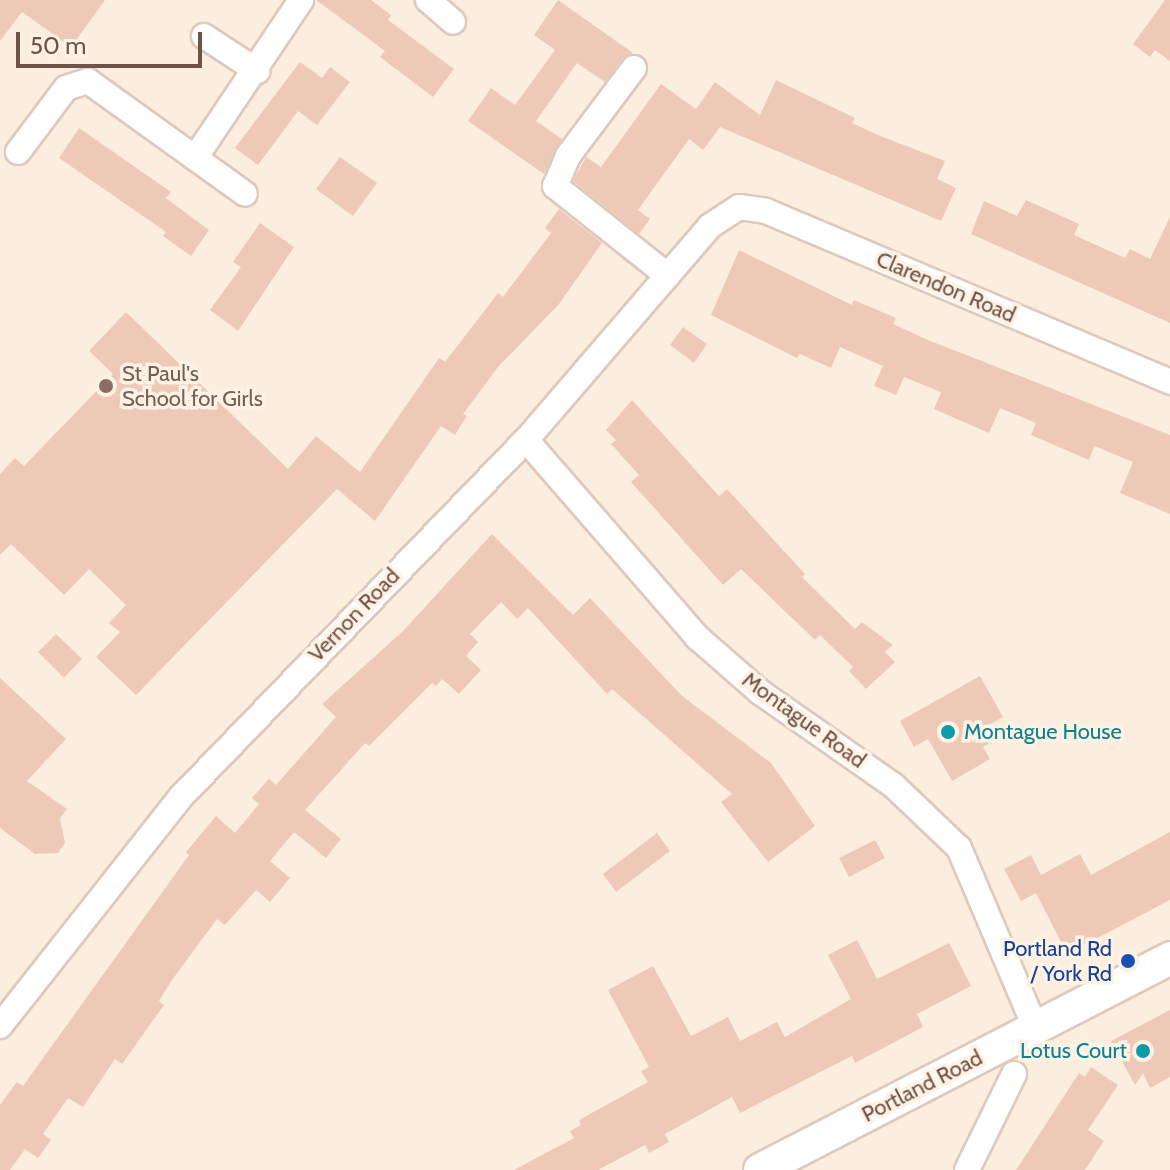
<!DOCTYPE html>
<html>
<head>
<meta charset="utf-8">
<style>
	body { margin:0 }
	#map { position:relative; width:1170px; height:1170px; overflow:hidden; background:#fbeedf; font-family:Cabin,sans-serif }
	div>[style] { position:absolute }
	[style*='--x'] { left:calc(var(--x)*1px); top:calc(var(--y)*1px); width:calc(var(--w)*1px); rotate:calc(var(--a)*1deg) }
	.building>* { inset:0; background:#efc9b8 }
	.roads { filter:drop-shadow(2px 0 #dec9bc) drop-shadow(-2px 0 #dec9bc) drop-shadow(0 2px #dec9bc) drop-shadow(0 -2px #dec9bc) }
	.street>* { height:24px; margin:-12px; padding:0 12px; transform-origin:12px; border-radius:12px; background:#fff }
	.secondary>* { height:32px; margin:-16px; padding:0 16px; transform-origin:16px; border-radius:16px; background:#fff }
	.dots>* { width:22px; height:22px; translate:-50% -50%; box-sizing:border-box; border:4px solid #fef2e5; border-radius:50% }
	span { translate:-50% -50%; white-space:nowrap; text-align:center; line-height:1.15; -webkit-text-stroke:7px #fef2e5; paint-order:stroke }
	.street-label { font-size:22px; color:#705348 }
	.education-label { font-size:22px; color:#785e54 }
	.left { translate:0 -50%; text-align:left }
	.culture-label { font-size:22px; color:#0d838f }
	.right { translate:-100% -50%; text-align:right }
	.transit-label { font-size:22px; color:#164399 }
	.scale { position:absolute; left:16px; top:32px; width:186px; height:36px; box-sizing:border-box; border:4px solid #705348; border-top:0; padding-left:10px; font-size:24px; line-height:28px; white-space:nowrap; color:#705348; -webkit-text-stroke:6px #fef2e5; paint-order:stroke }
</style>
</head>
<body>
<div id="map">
	<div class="building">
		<div style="clip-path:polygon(0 0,105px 0,71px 47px,22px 12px,0 41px)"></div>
		<div style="clip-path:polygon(316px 0,371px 0,391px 15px,388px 20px,454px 69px,433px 97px,380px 57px,385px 51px)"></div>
		<div style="clip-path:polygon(558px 0,633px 53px,623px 58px,605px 82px,577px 63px,536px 121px,562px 139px,544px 174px,468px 121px,491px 88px,515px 105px,555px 50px,534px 35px)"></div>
		<div style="clip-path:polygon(1165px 0,1170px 0,1170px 61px,1155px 50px,1150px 57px,1133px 44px)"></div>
		<div style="clip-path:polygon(300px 62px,322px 78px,330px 67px,350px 82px,317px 125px,298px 111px,258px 165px,235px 148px)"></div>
		<div style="clip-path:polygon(776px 80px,855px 118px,852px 123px,878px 135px,945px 161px,937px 179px,956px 188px,941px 221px,720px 127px,703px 150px,689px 139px,638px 210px,650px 219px,639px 234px,573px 181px,586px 157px,601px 167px,661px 84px,696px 109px,715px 82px,760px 115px)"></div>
		<div style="clip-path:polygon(79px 128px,171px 192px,166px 198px,209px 230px,191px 256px,163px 236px,166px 232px,59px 158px)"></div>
		<div style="clip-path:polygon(340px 157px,377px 183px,353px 216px,316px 189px)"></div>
		<div style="clip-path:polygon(1026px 200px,1079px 224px,1074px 235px,1125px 258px,1130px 249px,1150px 259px,1170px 217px,1170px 323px,971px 234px,984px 201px,1017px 216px)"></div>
		<div style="clip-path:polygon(559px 209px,602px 243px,559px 304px,498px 367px,463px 414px,467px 416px,455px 435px,441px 426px,375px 521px,337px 489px,136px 695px,96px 657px,120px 632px,109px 623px,126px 605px,89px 569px,64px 595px,11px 544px,0 555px,0 474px,15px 458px,24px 466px,113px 374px,89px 351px,126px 312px,288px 469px,316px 436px,360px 472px,439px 358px,445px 362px,498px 293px,503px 297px,551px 233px,545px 228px)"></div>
		<div style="clip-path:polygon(260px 223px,294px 247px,238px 331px,210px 310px,241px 267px,233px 262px)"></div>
		<div style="clip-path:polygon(739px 250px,852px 305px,854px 300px,896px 318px,893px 324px,928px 340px,1170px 435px,1170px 514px,1120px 493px,1133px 462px,1094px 446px,1089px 460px,1031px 435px,1036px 423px,1000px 408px,989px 433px,934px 409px,941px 392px,904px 377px,896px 395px,874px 386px,883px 366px,840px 347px,831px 368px,800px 354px,797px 358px,711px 315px)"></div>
		<div style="clip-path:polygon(683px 327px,707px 344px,694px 363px,670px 345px)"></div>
		<div style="clip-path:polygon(632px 400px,719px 496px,727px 489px,805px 574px,802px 577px,855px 629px,862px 622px,893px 645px,885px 652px,895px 662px,866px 689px,849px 671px,853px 667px,820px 635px,815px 640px,741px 569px,723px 585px,631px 482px,639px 475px,611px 444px,616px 440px,606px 430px)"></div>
		<div style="clip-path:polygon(492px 534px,573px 615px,590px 598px,682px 696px,771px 763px,815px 826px,768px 862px,721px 802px,732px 794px,612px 689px,607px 694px,528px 608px,517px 619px,501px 602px,470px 634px,478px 642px,466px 656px,481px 670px,459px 694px,442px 679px,436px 686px,432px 683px,369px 746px,365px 743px,305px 810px,341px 839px,326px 858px,294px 832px,270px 861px,290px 878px,270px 902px,256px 890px,225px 925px,217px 919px,172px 980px,159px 1001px,164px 1005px,122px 1064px,115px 1059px,83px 1107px,68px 1098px,43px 1134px,51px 1140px,38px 1158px,25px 1149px,10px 1170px,0 1170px,0 1105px,17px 1082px,23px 1086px,189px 855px,186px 852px,216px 816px,235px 833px,259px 804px,252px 798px,269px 779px,276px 785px,336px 717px,322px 704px,403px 631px)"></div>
		<div style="clip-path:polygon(56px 634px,82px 659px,64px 678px,38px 652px)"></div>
		<div style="clip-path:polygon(980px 676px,1003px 717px,987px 726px,995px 740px,983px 747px,990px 759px,952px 781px,928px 739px,914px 747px,900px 721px)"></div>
		<div style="clip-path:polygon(0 678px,66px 739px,27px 781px,67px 809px,60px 818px,65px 843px,58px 853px,35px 854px,0 828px)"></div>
		<div style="clip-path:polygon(1170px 832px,1170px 900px,1067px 954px,1036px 893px,1021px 901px,1004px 869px,1031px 855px,1041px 875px,1080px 854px,1091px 875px)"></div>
		<div style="clip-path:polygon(657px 833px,670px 851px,616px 892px,603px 874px)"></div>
		<div style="clip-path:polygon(875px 840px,885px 858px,849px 877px,839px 858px)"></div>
		<div style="clip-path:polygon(857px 940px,877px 979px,949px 943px,971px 986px,917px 1014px,923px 1027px,855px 1063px,852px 1056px,740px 1113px,732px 1097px,665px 1134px,669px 1142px,649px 1153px,645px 1145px,598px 1170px,514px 1170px,574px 1138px,570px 1131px,581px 1125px,579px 1120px,648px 1082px,641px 1071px,649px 1067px,608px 990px,653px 966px,691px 1036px,728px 1017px,740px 1041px,777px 1022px,785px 1037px,851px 999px,828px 955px)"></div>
		<div style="clip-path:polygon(1170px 1010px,1170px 1077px,1150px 1088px,1143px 1073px,1135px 1085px,1111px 1041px)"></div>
		<div style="clip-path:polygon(1091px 1067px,1118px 1085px,1088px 1130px,1104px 1141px,1085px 1170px,1016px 1170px,1079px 1073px,1085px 1077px)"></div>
	</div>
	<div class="roads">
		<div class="street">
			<div style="--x:428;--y:0;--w:33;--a:41"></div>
			<div style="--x:204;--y:36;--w:64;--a:33.4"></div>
			<div style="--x:634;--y:68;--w:110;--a:126.9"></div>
			<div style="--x:568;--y:156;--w:33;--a:113"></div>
			<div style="--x:555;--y:186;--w:144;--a:38.5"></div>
			<div style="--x:18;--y:152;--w:80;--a:-53.1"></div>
			<div style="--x:66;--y:88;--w:23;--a:-18"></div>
			<div style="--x:88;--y:81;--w:193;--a:35.7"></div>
			<div style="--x:195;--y:158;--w:190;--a:-56.1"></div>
			<div style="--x:526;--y:440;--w:261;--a:49"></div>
			<div style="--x:697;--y:637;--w:84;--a:41.1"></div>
			<div style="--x:760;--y:692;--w:162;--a:35"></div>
			<div style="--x:893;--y:785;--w:91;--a:43.7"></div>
			<div style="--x:959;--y:848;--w:194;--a:67"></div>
			<div style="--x:0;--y:1026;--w:289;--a:-51.7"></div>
			<div style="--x:179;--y:799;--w:499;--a:-46"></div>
			<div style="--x:526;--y:440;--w:282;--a:-49.3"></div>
			<div style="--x:710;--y:226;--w:35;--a:-33"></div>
			<div style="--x:739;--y:207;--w:27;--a:8"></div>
			<div style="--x:766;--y:211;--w:439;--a:22.9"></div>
			<div style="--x:967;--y:1170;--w:107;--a:-63.9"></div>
		</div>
		<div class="secondary">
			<div style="--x:760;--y:1170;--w:462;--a:-27.3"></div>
		</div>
	</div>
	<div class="dots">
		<div style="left:106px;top:386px;background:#8d6e63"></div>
		<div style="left:948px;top:732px;background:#0f9aa8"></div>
		<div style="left:1128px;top:961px;background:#1a4fb4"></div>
		<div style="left:1143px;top:1051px;background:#0f9aa8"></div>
	</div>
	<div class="street-label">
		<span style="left:946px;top:287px;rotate:23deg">Clarendon Road</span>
		<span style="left:354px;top:615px;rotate:-46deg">Vernon Road</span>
		<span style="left:804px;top:720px;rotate:36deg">Montague Road</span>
		<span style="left:922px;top:1086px;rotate:-27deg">Portland Road</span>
	</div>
	<div class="education-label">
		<span class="left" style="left:122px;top:386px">St Paul's<br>School for Girls</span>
	</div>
	<div class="culture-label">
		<span class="left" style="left:964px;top:732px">Montague House</span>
		<span class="right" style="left:1127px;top:1051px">Lotus Court</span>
	</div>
	<div class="transit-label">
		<span class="right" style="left:1112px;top:961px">Portland Rd<br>/ York Rd</span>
	</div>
	<div class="scale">50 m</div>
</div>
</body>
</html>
